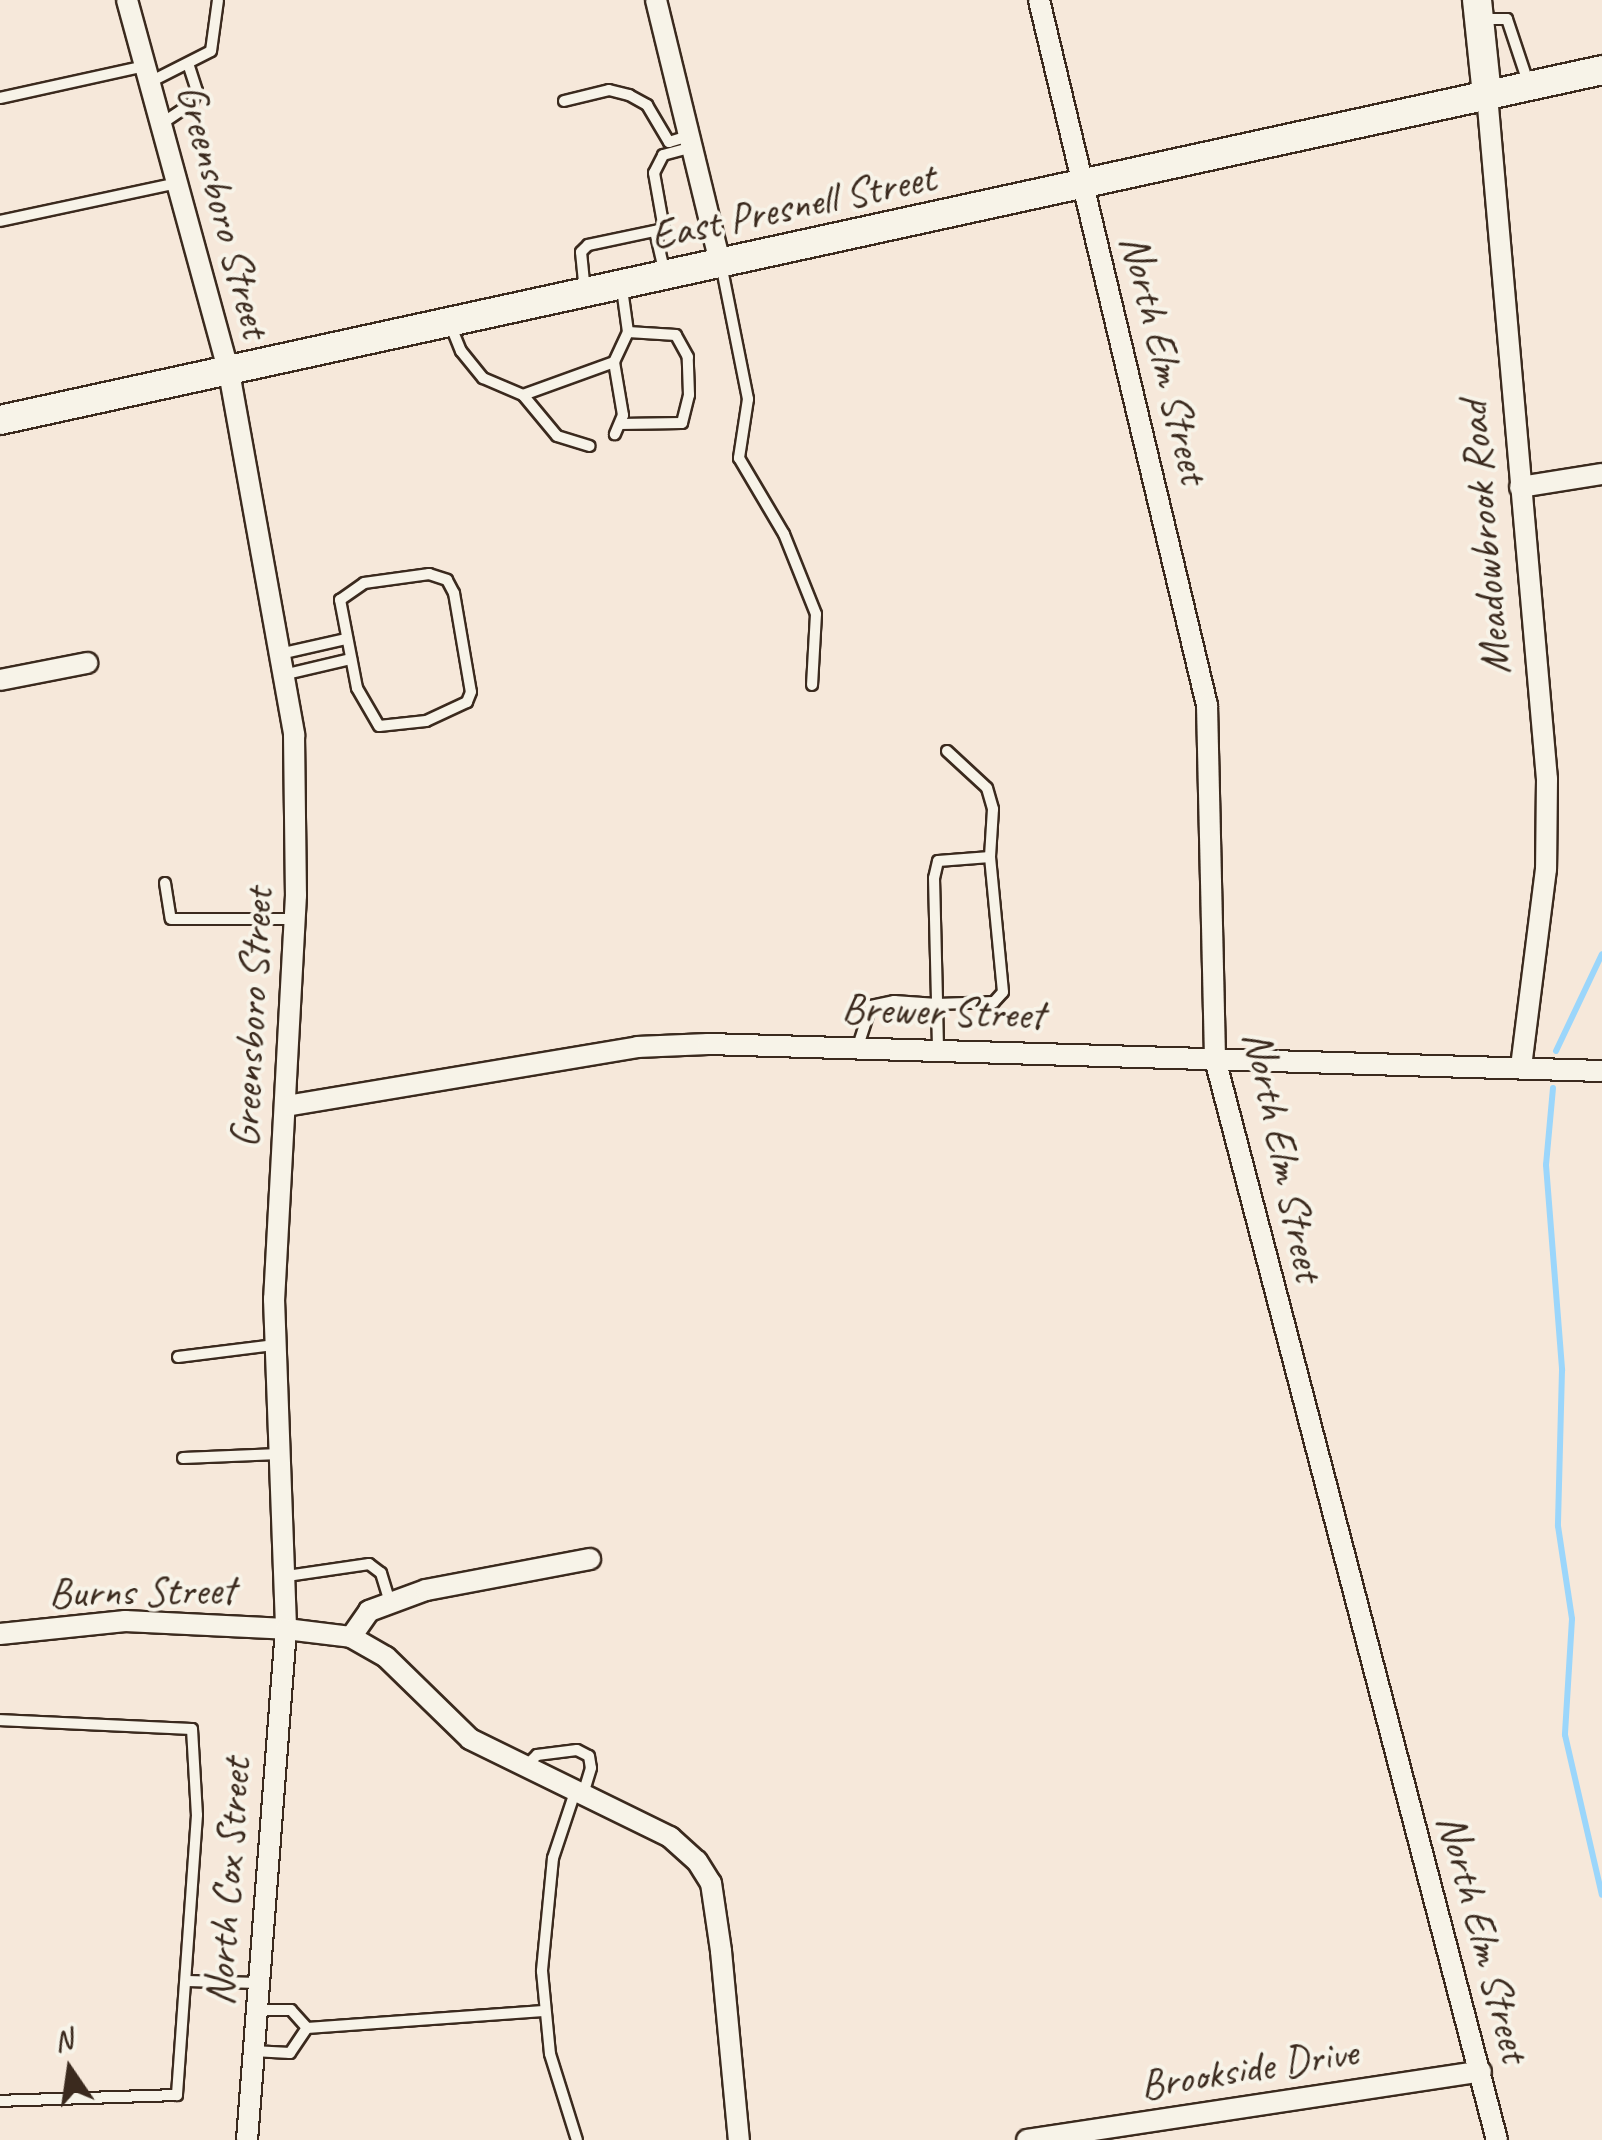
<!DOCTYPE html>
<style>
body{margin:0}
#map{position:relative;width:1602px;height:2140px;overflow:hidden;background:#f6e8da;font-family:Caveat,sans-serif}
div>[style]{position:absolute}
[style*='--x']{left:calc(var(--x)*1px);top:calc(var(--y)*1px);width:calc(var(--w)*1px);rotate:calc(var(--a)*1deg)}
.stream>*{height:6px;margin:-3px;padding:0 3px;transform-origin:3px;border-radius:3px;background:#9bd6fb}
.roads{filter:drop-shadow(2px 0 #3b2a1e) drop-shadow(-2px 0 #3b2a1e) drop-shadow(0 2px #3b2a1e) drop-shadow(0 -2px #3b2a1e)}
.lane>*{height:10px;margin:-5px;padding:0 5px;transform-origin:5px;border-radius:5px;background:#f7f3e8}
.street>*{height:20px;margin:-10px;padding:0 10px;transform-origin:10px;border-radius:10px;background:#f7f3e8}
.secondary>*{height:28px;margin:-14px;padding:0 14px;transform-origin:14px;border-radius:14px;background:#f7f3e8}
span{translate:-50% -50%;white-space:nowrap;text-align:center;line-height:1.15;-webkit-text-stroke:8px #f7f3e8;paint-order:stroke}
.street-label{font-size:42px;color:#3b2a1e}
.north{position:absolute;left:20px;top:2020px;width:100px;height:100px;-webkit-text-stroke:8px #f7f3e8;paint-order:stroke;rotate:347deg;font-size:28px;font-weight:700;line-height:40px;text-align:center;color:#3b2a1e}
.north::after{content:'';display:block;margin:auto;width:35px;height:45px;background:#3b2a1e;clip-path:polygon(50% 0,100% 100%,50% 72%,0 100%)}
</style>
<div id="map">
<div class="stream">
<div style="--x:1556;--y:1051;--w:107;--a:-64.6"></div>
<div style="--x:1553;--y:1088;--w:77;--a:95.2"></div>
<div style="--x:1546;--y:1165;--w:206;--a:85.5"></div>
<div style="--x:1562;--y:1370;--w:156;--a:91.5"></div>
<div style="--x:1558;--y:1526;--w:94;--a:81.4"></div>
<div style="--x:1572;--y:1619;--w:116;--a:93.5"></div>
<div style="--x:1565;--y:1735;--w:164;--a:77"></div>
</div>
<div class="roads">
<div class="lane">
<div style="--x:1480;--y:19;--w:27;--a:0"></div>
<div style="--x:1507;--y:19;--w:70;--a:71.6"></div>
<div style="--x:150;--y:82;--w:68;--a:-26.9"></div>
<div style="--x:211;--y:51;--w:51;--a:-82.2"></div>
<div style="--x:0;--y:98;--w:148;--a:-12.4"></div>
<div style="--x:564;--y:101;--w:46;--a:-13.7"></div>
<div style="--x:609;--y:90;--w:21;--a:14"></div>
<div style="--x:629;--y:95;--w:21;--a:29"></div>
<div style="--x:647;--y:105;--w:43;--a:59.3"></div>
<div style="--x:669;--y:142;--w:21;--a:-17"></div>
<div style="--x:161;--y:124;--w:37;--a:-34"></div>
<div style="--x:192;--y:103;--w:13;--a:-67"></div>
<div style="--x:197;--y:91;--w:29;--a:-108"></div>
<div style="--x:0;--y:221;--w:182;--a:-12.1"></div>
<div style="--x:655;--y:231;--w:44;--a:76.9"></div>
<div style="--x:721;--y:264;--w:138;--a:78.7"></div>
<div style="--x:748;--y:399;--w:60;--a:98.7"></div>
<div style="--x:739;--y:458;--w:88;--a:59.4"></div>
<div style="--x:784;--y:534;--w:86;--a:68.2"></div>
<div style="--x:816;--y:614;--w:71;--a:93.2"></div>
<div style="--x:585;--y:292;--w:40;--a:-95.7"></div>
<div style="--x:581;--y:252;--w:10;--a:-45"></div>
<div style="--x:588;--y:245;--w:78;--a:-11.9"></div>
<div style="--x:664;--y:229;--w:57;--a:-100.1"></div>
<div style="--x:654;--y:173;--w:20;--a:-63"></div>
<div style="--x:663;--y:155;--w:30;--a:-15"></div>
<div style="--x:450;--y:324;--w:29;--a:68"></div>
<div style="--x:461;--y:351;--w:35;--a:51"></div>
<div style="--x:483;--y:378;--w:43;--a:23"></div>
<div style="--x:523;--y:395;--w:97;--a:-19.9"></div>
<div style="--x:614;--y:362;--w:33;--a:-65"></div>
<div style="--x:628;--y:332;--w:43;--a:-97.9"></div>
<div style="--x:614;--y:362;--w:54;--a:80.4"></div>
<div style="--x:623;--y:415;--w:21;--a:113"></div>
<div style="--x:523;--y:395;--w:53;--a:50.3"></div>
<div style="--x:557;--y:436;--w:34;--a:17"></div>
<div style="--x:620;--y:424;--w:62;--a:-0.9"></div>
<div style="--x:682;--y:423;--w:29;--a:-76"></div>
<div style="--x:689;--y:395;--w:38;--a:-92"></div>
<div style="--x:688;--y:357;--w:25;--a:-119"></div>
<div style="--x:676;--y:335;--w:48;--a:-176.4"></div>
<div style="--x:429;--y:574;--w:19;--a:18"></div>
<div style="--x:447;--y:580;--w:15;--a:62"></div>
<div style="--x:454;--y:593;--w:100;--a:80.3"></div>
<div style="--x:471;--y:692;--w:11;--a:112"></div>
<div style="--x:467;--y:702;--w:45;--a:155.1"></div>
<div style="--x:426;--y:721;--w:47;--a:173.9"></div>
<div style="--x:379;--y:726;--w:44;--a:-120.1"></div>
<div style="--x:357;--y:688;--w:90;--a:-100.9"></div>
<div style="--x:340;--y:600;--w:29;--a:-35"></div>
<div style="--x:364;--y:583;--w:66;--a:-7.9"></div>
<div style="--x:284;--y:653;--w:64;--a:-12.7"></div>
<div style="--x:287;--y:674;--w:66;--a:-13.2"></div>
<div style="--x:947;--y:751;--w:54;--a:42.8"></div>
<div style="--x:987;--y:788;--w:22;--a:74"></div>
<div style="--x:993;--y:809;--w:48;--a:93.6"></div>
<div style="--x:165;--y:883;--w:36;--a:81"></div>
<div style="--x:171;--y:919;--w:124;--a:0"></div>
<div style="--x:858;--y:1046;--w:42;--a:-72"></div>
<div style="--x:871;--y:1006;--w:24;--a:-12"></div>
<div style="--x:894;--y:1001;--w:43;--a:4"></div>
<div style="--x:937;--y:1004;--w:57;--a:-2"></div>
<div style="--x:994;--y:1002;--w:13;--a:-48"></div>
<div style="--x:1003;--y:992;--w:136;--a:-95.5"></div>
<div style="--x:990;--y:857;--w:52;--a:175.6"></div>
<div style="--x:938;--y:861;--w:17;--a:103"></div>
<div style="--x:934;--y:878;--w:126;--a:88.6"></div>
<div style="--x:937;--y:1004;--w:45;--a:88.7"></div>
<div style="--x:178;--y:1357;--w:98;--a:-7.1"></div>
<div style="--x:183;--y:1458;--w:96;--a:-2.4"></div>
<div style="--x:287;--y:1576;--w:83;--a:-8.3"></div>
<div style="--x:369;--y:1564;--w:15;--a:37"></div>
<div style="--x:381;--y:1573;--w:31;--a:73"></div>
<div style="--x:0;--y:1720;--w:192;--a:2.7"></div>
<div style="--x:192;--y:1729;--w:86;--a:86.7"></div>
<div style="--x:197;--y:1815;--w:281;--a:94.1"></div>
<div style="--x:177;--y:2095;--w:177;--a:178.1"></div>
<div style="--x:525;--y:1767;--w:17;--a:-45"></div>
<div style="--x:537;--y:1755;--w:40;--a:-7.1"></div>
<div style="--x:577;--y:1750;--w:13;--a:27"></div>
<div style="--x:589;--y:1756;--w:12;--a:81"></div>
<div style="--x:591;--y:1768;--w:28;--a:107"></div>
<div style="--x:575;--y:1792;--w:70;--a:108.4"></div>
<div style="--x:553;--y:1858;--w:114;--a:95.6"></div>
<div style="--x:542;--y:1971;--w:83;--a:84.5"></div>
<div style="--x:550;--y:2054;--w:90;--a:72.6"></div>
<div style="--x:187;--y:1981;--w:71;--a:1.6"></div>
<div style="--x:256;--y:2010;--w:35;--a:0"></div>
<div style="--x:291;--y:2010;--w:24;--a:48"></div>
<div style="--x:307;--y:2028;--w:237;--a:-4.1"></div>
<div style="--x:253;--y:2051;--w:37;--a:3"></div>
<div style="--x:290;--y:2053;--w:30;--a:-56"></div>
</div>
<div class="street">
<div style="--x:127;--y:0;--w:386;--a:74.7"></div>
<div style="--x:229;--y:372;--w:369;--a:79.8"></div>
<div style="--x:294;--y:735;--w:160;--a:89.3"></div>
<div style="--x:296;--y:895;--w:405;--a:93.1"></div>
<div style="--x:274;--y:1299;--w:330;--a:87.9"></div>
<div style="--x:286;--y:1629;--w:65;--a:7"></div>
<div style="--x:351;--y:1637;--w:40;--a:29.7"></div>
<div style="--x:386;--y:1657;--w:117;--a:44.3"></div>
<div style="--x:470;--y:1739;--w:223;--a:26.1"></div>
<div style="--x:670;--y:1837;--w:36;--a:42"></div>
<div style="--x:697;--y:1861;--w:26;--a:58"></div>
<div style="--x:711;--y:1883;--w:69;--a:81.6"></div>
<div style="--x:721;--y:1951;--w:190;--a:84.6"></div>
<div style="--x:656;--y:0;--w:271;--a:76.3"></div>
<div style="--x:1039;--y:0;--w:725;--a:76.6"></div>
<div style="--x:1207;--y:705;--w:354;--a:88.7"></div>
<div style="--x:1215;--y:1059;--w:1117;--a:75.38"></div>
<div style="--x:1487;--y:95;--w:687;--a:84.99"></div>
<div style="--x:1547;--y:779;--w:90;--a:90.6"></div>
<div style="--x:1546;--y:869;--w:201;--a:97.2"></div>
<div style="--x:1520;--y:487;--w:83;--a:-9"></div>
<div style="--x:0;--y:680;--w:89;--a:-11.1"></div>
<div style="--x:286;--y:1106;--w:356;--a:-9.5"></div>
<div style="--x:637;--y:1047;--w:71;--a:-2.4"></div>
<div style="--x:708;--y:1044;--w:894;--a:1.73"></div>
<div style="--x:0;--y:1634;--w:126;--a:-5.9"></div>
<div style="--x:125;--y:1621;--w:161;--a:2.8"></div>
<div style="--x:286;--y:1629;--w:512;--a:94.36"></div>
<div style="--x:351;--y:1637;--w:32;--a:-55"></div>
<div style="--x:369;--y:1611;--w:61;--a:-20.2"></div>
<div style="--x:426;--y:1590;--w:167;--a:-10.7"></div>
<div style="--x:1027;--y:2140;--w:459;--a:-8.6"></div>
</div>
<div class="secondary">
<div style="--x:1477;--y:0;--w:96;--a:84"></div>
<div style="--x:0;--y:420;--w:1640;--a:-12.32"></div>
</div>
</div>
<div class="street-label">
<span style="left:793px;top:207px;rotate:-12deg">East Presnell Street</span>
<span style="left:223px;top:211px;rotate:75deg">Greensboro Street</span>
<span style="left:1164px;top:359px;rotate:76deg">North Elm Street</span>
<span style="left:1485px;top:538px;rotate:-95deg">Meadowbrook Road</span>
<span style="left:943px;top:1012px;rotate:2deg">Brewer Street</span>
<span style="left:252px;top:1018px;rotate:-87deg">Greensboro Street</span>
<span style="left:1283px;top:1156px;rotate:78deg">North Elm Street</span>
<span style="left:142px;top:1592px;rotate:-1deg">Burns Street</span>
<span style="left:228px;top:1882px;rotate:-86deg">North Cox Street</span>
<span style="left:1483px;top:1938px;rotate:75deg">North Elm Street</span>
<span style="left:1249px;top:2069px;rotate:-9deg">Brookside Drive</span>
</div>
<div class="north">N</div>
</div>
